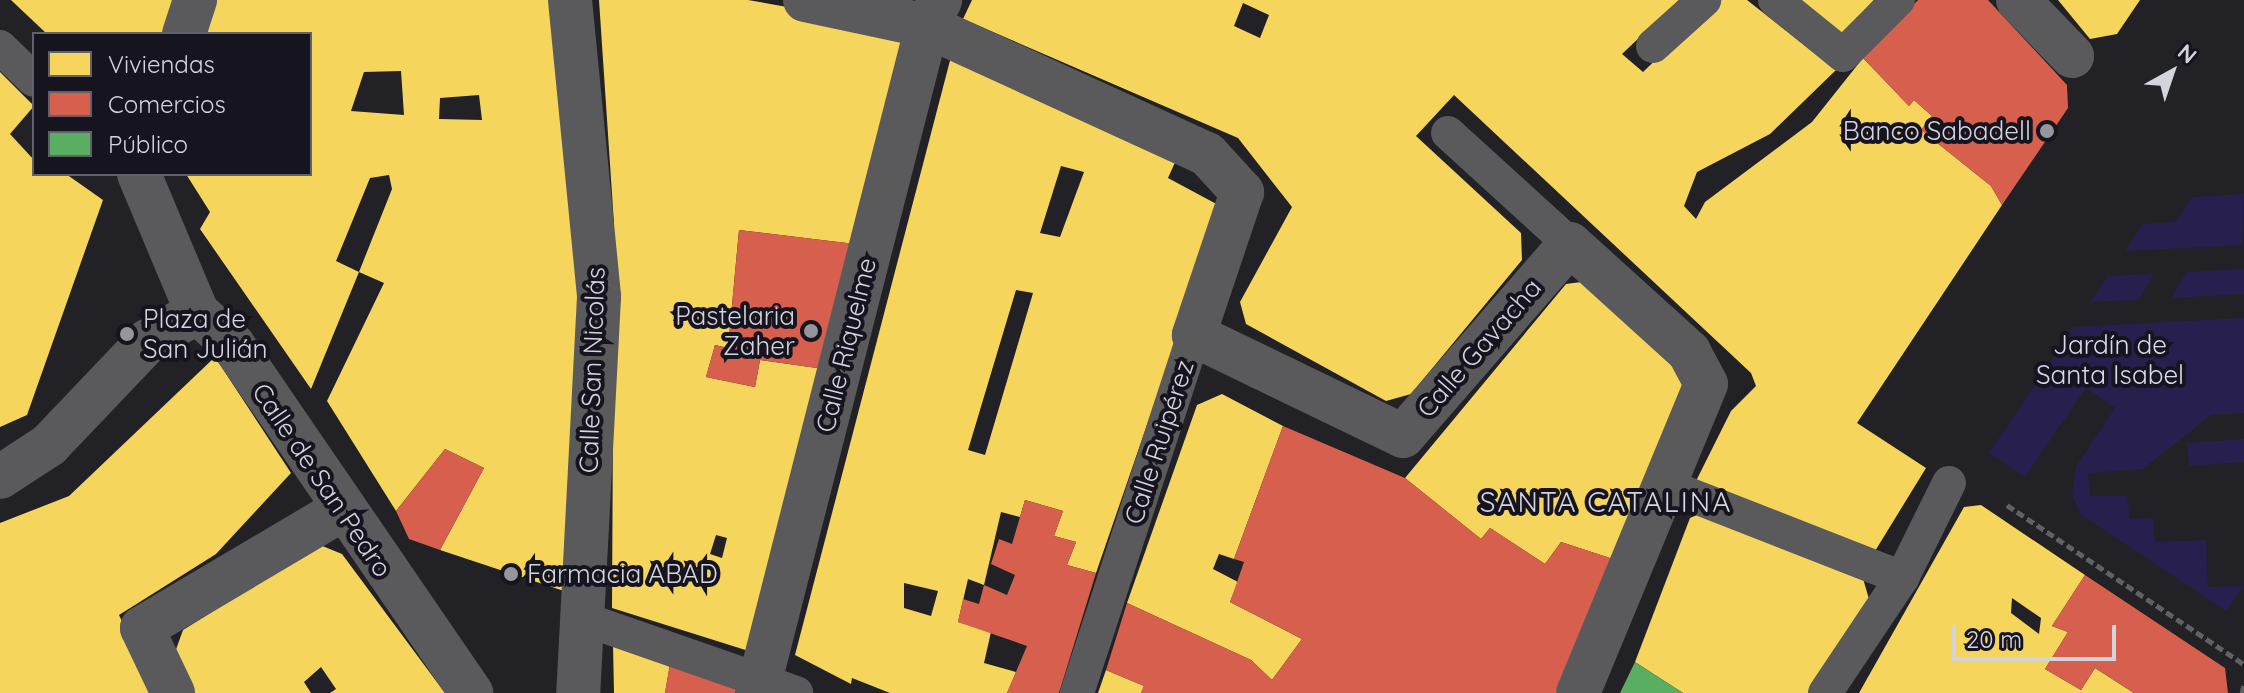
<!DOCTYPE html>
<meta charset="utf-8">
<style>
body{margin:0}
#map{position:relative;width:2244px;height:693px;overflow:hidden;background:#212126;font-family:Quicksand,sans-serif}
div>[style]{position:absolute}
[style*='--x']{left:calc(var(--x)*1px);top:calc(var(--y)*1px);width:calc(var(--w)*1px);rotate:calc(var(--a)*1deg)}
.green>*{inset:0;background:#27204e}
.homes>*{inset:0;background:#f6d55c}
.shops>*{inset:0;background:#d6604d}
.public>*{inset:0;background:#5aae61}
.path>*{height:5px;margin-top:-2.5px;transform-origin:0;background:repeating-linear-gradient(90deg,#616163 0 8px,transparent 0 12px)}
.pedestrian>*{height:34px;margin:-17px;padding:0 17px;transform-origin:17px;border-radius:17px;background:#5a5a5c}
.minor>*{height:44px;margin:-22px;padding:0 22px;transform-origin:22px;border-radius:22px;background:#5a5a5c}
.dots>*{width:22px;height:22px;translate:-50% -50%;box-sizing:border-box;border:4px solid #15141f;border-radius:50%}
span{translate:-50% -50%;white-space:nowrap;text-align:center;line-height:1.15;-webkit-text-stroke:8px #15141f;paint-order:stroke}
.poi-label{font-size:26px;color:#d3d4dc}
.right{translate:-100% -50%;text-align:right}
.left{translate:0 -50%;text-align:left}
.street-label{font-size:26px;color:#d3d4dc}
.park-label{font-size:26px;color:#dadaee}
.neighbourhood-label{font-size:28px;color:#d3d4dc;letter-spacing:2px}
.legend{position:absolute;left:32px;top:32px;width:280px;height:144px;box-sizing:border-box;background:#15141f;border:2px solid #61616b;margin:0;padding:10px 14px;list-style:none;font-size:24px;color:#d3d4dc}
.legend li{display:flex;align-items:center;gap:16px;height:40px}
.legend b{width:40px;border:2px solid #61616b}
.north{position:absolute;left:2132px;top:32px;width:80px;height:80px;-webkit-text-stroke:6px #15141f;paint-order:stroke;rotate:40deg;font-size:22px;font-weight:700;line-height:32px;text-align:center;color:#d3d4dc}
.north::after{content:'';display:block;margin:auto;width:28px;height:36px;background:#d3d4dc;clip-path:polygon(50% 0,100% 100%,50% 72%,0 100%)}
.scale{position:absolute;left:1952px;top:625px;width:164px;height:36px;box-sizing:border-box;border:4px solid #d3d4dc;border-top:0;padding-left:10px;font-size:24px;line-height:28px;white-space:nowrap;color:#d3d4dc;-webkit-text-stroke:6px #15141f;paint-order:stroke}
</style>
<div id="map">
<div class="green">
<div style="clip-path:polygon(2244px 194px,2242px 245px,2125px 251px,2143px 224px,2176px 222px,2192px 197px)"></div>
<div style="clip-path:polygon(2244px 269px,2244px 294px,2172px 298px,2186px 272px)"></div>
<div style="clip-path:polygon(2154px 274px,2139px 300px,2090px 302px,2108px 276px)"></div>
<div style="clip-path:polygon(2244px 318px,2244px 413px,2211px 415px,2143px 469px,2088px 473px,2090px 496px,2127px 496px,2130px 519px,2153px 518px,2155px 542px,2206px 540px,2208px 587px,2243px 586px,2226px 611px,2080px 514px,2072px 494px,2076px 466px,2115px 408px,2086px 388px,2025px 477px,1989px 453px,2074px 327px)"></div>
<div style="clip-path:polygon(2244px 439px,2244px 462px,2189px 466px,2187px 443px)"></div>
</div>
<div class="homes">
<div style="clip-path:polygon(11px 0,180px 0,170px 34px,47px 34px)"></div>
<div style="clip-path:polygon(evenodd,211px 0,553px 0,581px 326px,567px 592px,440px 550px,484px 468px,445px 449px,396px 511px,327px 401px,384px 283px,359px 272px,311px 389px,200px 229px,210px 212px,186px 174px,310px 174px,310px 34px,202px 34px,211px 0,401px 71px,404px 115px,351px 111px,364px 72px,401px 71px,211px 0,479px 95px,482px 120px,439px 119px,440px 98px,479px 95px,211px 0,389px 175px,392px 189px,359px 272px,336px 261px,370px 178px,389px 175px)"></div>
<div style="clip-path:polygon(evenodd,599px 0,748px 0,916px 30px,863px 245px,739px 230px,728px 348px,715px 345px,706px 377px,755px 387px,760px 360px,831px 370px,755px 653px,612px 608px,614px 224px,599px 0,716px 535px,727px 538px,722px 558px,710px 554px,716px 535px)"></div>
<div style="clip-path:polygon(evenodd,972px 0,1679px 0,1622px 54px,1643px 72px,1718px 0,1747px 0,1836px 70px,1770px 134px,1697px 172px,1684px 206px,1696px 219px,1705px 202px,1812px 122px,1863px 58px,1909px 106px,1914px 100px,1932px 116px,1921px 130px,1991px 186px,2002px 205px,1857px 423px,1926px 468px,1872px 556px,1695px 483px,1731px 411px,1756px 386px,1751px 373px,1454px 95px,1416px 136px,1521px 233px,1522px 260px,1411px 394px,1386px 401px,1246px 324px,1240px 302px,1292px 207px,1238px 138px,963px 19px,972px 0,1243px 3px,1269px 15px,1260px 38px,1234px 26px,1243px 3px)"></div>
<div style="clip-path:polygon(1797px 0,1874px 0,1838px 38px)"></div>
<div style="clip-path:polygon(2058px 0,2140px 0,2117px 34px,2090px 39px)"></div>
<div style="clip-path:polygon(evenodd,953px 49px,1181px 149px,1168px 178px,1222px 207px,1096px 573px,1067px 565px,1076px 542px,1054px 536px,1063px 511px,1025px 500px,1020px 517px,1001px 512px,984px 585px,968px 579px,958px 622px,991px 632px,984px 663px,1016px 672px,1007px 693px,890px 693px,852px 678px,851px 684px,795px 655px,953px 49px,1061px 166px,1084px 172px,1060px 237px,1040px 233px,1061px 166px,953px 49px,1016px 290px,1033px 293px,985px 455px,968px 450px,1016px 290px,953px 49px,904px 583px,938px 591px,931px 616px,904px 608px,904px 583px)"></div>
<div style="clip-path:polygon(0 72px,34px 106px,10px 134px,34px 160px,34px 174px,66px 174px,103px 200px,27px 415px,0 427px)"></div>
<div style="clip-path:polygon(1589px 281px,1686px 369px,1689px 393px,1616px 560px,1561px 542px,1545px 564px,1490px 528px,1481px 539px,1405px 478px,1566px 284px)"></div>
<div style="clip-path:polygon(215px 357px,291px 473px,216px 554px,119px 615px,156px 693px,0 693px,0 523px,69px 496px)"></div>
<div style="clip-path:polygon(1222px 394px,1283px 426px,1234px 559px,1219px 554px,1213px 569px,1238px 582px,1230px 602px,1302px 639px,1272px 680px,1251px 660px,1127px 603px,1197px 405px)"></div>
<div style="clip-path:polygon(evenodd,1981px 505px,2085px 575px,2052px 626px,2068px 632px,2045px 669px,2081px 690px,2095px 668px,2134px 693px,1859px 693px,1964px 507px,1981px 505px,2012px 598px,2041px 618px,2039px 634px,2011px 613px,2012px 598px)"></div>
<div style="clip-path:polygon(1706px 511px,1862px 575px,1871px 606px,1811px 693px,1683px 693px,1635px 662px,1690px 518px)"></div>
<div style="clip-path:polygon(320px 545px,342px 554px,445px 693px,330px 693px,336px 689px,321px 667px,304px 682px,311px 693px,193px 693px,174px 655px,183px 630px)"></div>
<div style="clip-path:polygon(613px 644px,670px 664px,665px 693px,614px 693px)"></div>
<div style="clip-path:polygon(1106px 670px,1144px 686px,1141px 693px,1098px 693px)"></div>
</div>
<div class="shops">
<div style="clip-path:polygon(1918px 0,1988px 0,2067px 85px,2068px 108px,2002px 205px,1991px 186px,1921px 130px,1932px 116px,1914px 100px,1909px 106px,1863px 58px)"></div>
<div style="clip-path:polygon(739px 230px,863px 245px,831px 370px,760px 360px,755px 387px,706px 377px,715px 345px,728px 348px)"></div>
<div style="clip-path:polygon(1283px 426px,1405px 478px,1481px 539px,1490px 528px,1545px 564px,1561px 542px,1616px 560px,1558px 693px,1141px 693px,1144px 686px,1106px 670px,1127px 603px,1251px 660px,1272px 680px,1302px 639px,1230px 602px,1244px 562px,1234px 559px)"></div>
<div style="clip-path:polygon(445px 449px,484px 468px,440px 550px,409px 539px,396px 511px)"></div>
<div style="clip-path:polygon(1025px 500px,1063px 511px,1054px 536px,1076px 542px,1067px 565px,1096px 573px,1059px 693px,1007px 693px,1027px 646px,958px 622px,963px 599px,979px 604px,984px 585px,1007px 595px,1015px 575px,991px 564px,999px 539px,1012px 544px)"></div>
<div style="clip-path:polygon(2085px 575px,2225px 668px,2228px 693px,2134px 693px,2095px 668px,2081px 690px,2045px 669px,2068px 632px,2052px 626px)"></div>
<div style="clip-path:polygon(670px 664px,751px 693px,665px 693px)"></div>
</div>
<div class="public">
<div style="clip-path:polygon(1635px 662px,1683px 693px,1620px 693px)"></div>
</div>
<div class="path">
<div style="--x:2007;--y:505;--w:285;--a:33.9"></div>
<div style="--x:2242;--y:693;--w:8;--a:-76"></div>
</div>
<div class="pedestrian">
<div style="--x:1775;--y:0;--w:87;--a:39"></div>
<div style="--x:1843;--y:55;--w:78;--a:-45"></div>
<div style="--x:1653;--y:46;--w:69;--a:-42"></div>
<div style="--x:0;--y:47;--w:47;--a:44.1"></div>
<div style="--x:1448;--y:133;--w:165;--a:42.3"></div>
<div style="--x:1665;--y:485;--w:255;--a:21.4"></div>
<div style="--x:581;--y:618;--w:228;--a:19.2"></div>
<div style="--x:1077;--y:693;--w:377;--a:-71.9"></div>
<div style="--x:1825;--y:693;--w:138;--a:-56.2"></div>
<div style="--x:1902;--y:578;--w:106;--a:-63.7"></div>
</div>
<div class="minor">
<div style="--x:570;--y:0;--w:298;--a:84.4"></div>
<div style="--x:599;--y:297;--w:397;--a:93"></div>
<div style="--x:805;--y:0;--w:125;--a:12"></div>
<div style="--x:927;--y:26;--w:308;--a:24.6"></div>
<div style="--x:1207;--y:154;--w:52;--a:47.4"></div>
<div style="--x:1242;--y:192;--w:151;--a:108.6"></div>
<div style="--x:1194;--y:335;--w:232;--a:25.8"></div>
<div style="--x:1403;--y:436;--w:254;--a:-49"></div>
<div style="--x:1570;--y:244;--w:161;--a:42.2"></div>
<div style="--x:1689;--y:352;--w:36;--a:62"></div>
<div style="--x:1706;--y:384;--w:334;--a:112.5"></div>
<div style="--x:2018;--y:0;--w:78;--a:46"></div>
<div style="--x:184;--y:34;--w:36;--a:-72"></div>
<div style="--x:139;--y:174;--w:150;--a:67.2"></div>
<div style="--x:197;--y:312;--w:49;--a:42.5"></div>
<div style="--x:233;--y:345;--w:422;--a:55.6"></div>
<div style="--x:0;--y:477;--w:59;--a:-33.1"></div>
<div style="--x:49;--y:445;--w:144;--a:-46.4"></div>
<div style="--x:148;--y:341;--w:57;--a:-30.6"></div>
<div style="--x:173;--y:693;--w:72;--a:-115.5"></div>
<div style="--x:142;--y:628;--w:230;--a:-30.6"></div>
<div style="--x:757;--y:693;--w:688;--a:-75.7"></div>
<div style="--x:927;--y:26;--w:29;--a:-63"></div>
</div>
<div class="dots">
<div style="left:2047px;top:131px;background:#95959c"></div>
<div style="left:811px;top:331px;background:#95959c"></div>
<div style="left:127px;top:334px;background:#95959c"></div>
<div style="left:511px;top:574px;background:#95959c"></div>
</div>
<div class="poi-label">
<span class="right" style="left:2031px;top:131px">Banco Sabadell</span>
<span class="right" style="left:795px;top:331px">Pastelaria<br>Zaher</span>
<span class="left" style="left:143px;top:334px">Plaza de<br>San Julián</span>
<span class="left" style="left:527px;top:574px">Farmacia ABAD</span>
</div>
<div class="street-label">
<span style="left:846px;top:345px;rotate:-76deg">Calle Riquelme</span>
<span style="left:1479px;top:348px;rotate:-49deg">Calle Gavacha</span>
<span style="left:592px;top:370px;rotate:-88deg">Calle San Nicolás</span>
<span style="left:1159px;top:442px;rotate:-72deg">Calle Ruipérez</span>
<span style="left:322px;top:480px;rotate:56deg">Calle de San Pedro</span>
</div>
<div class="park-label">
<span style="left:2110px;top:360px">Jardín de<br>Santa Isabel</span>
</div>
<div class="neighbourhood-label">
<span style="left:1606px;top:502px">SANTA CATALINA</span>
</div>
<ul class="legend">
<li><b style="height:22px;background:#f6d55c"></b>Viviendas</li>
<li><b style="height:22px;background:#d6604d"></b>Comercios</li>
<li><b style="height:22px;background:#5aae61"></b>Público</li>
</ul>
<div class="north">N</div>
<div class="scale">20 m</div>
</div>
